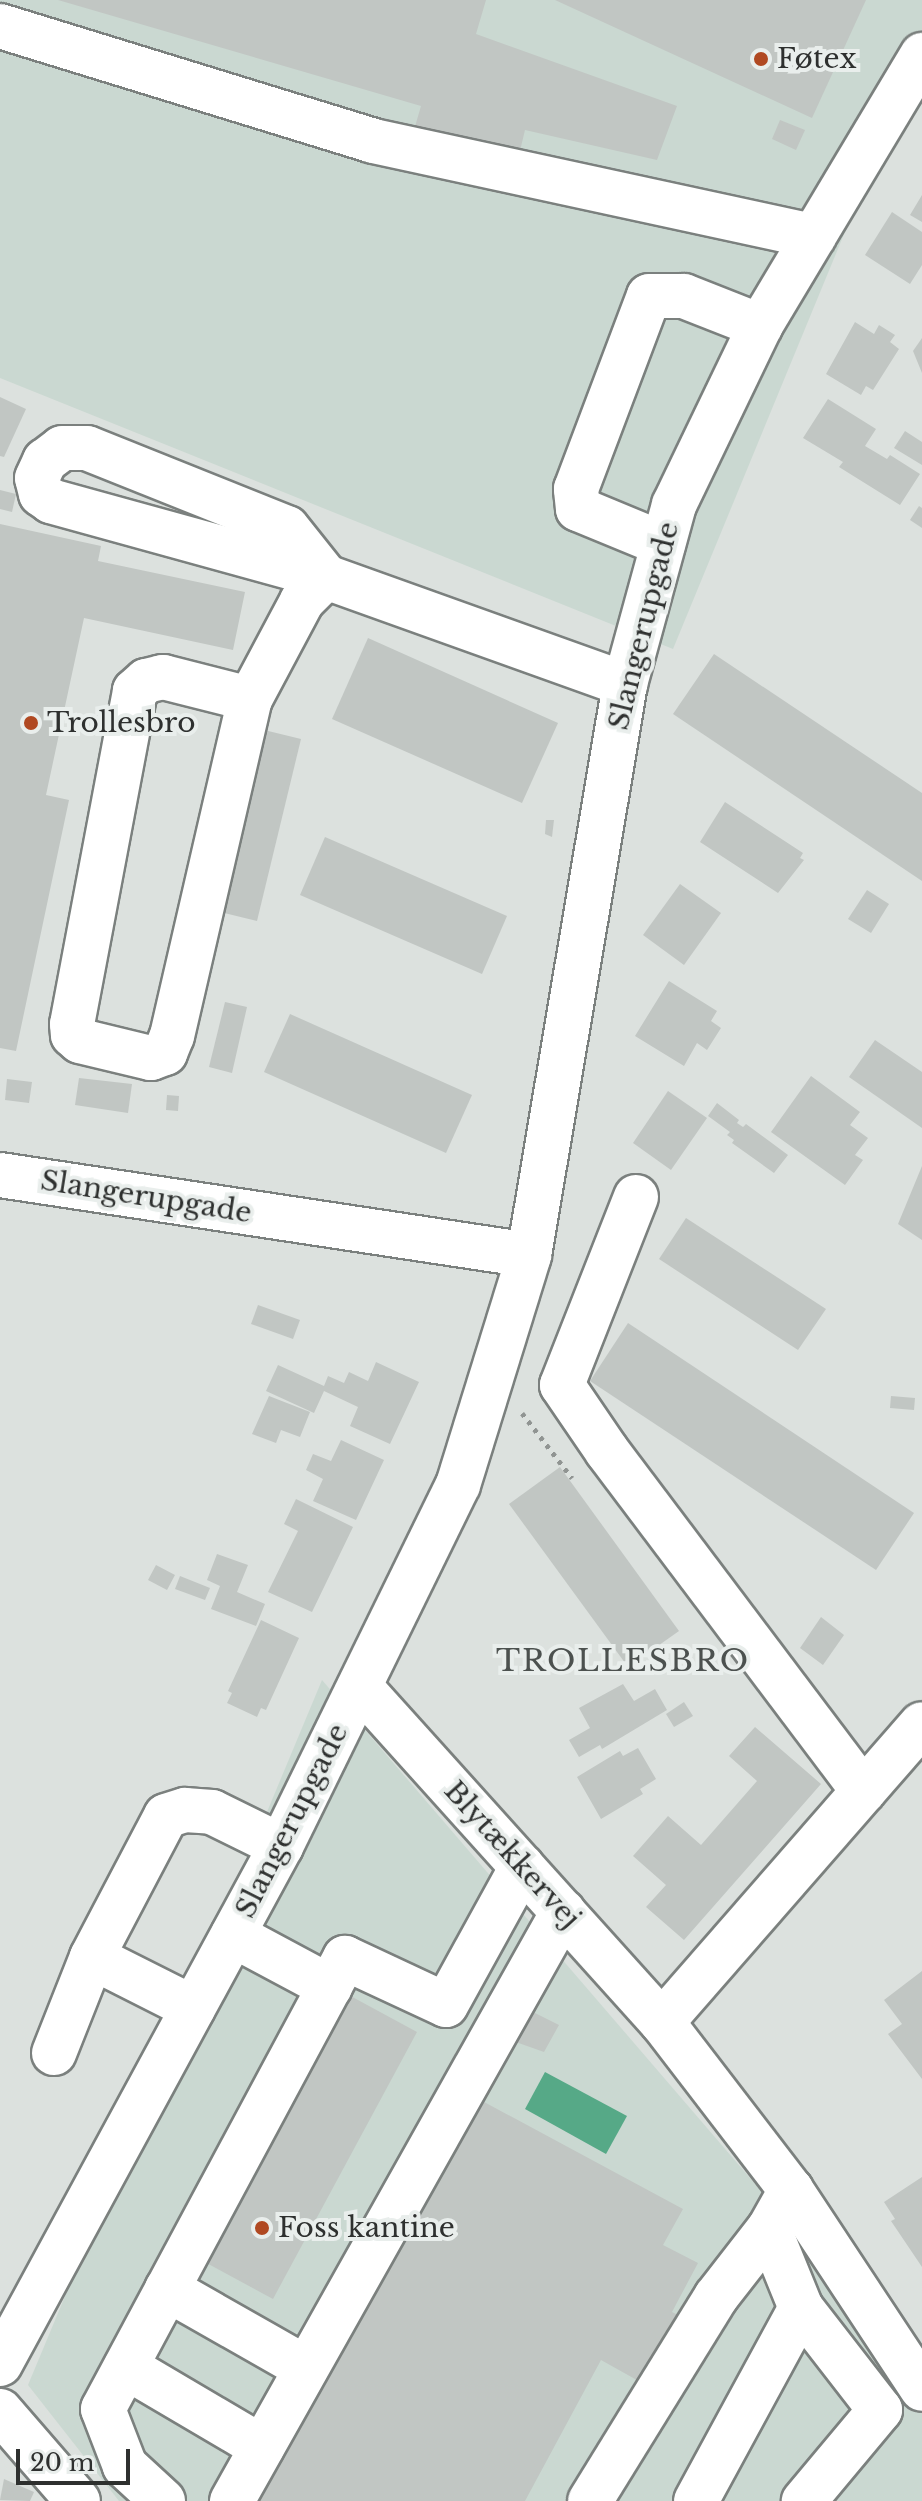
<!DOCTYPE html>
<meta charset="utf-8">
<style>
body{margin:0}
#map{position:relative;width:922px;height:2501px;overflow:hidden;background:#dce1de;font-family:"Libre Baskerville",serif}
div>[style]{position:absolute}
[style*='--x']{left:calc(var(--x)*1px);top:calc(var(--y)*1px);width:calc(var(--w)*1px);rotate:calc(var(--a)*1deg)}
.built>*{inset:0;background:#cad8d1}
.water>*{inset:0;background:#56a987}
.building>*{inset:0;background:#c1c6c3}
.path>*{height:5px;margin-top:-2.5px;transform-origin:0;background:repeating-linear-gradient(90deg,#909492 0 4px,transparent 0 10px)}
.roads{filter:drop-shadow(2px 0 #7b807e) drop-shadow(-2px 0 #7b807e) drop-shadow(0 2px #7b807e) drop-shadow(0 -2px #7b807e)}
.minor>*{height:44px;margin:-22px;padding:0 22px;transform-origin:22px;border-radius:22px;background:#fff}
.dots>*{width:22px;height:22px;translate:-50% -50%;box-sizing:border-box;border:4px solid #e9eeec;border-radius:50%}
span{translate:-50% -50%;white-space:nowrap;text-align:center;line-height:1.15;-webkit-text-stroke:8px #e9eeec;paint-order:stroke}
.poi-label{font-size:28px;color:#2e302f}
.left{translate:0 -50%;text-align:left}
.street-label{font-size:28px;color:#2e302f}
.neighbourhood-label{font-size:30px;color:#4c514f;letter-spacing:2px}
.scale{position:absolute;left:16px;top:2449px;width:114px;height:36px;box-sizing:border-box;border:4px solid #2e302f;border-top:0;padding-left:10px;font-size:24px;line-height:28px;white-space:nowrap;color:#2e302f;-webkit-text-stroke:6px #e9eeec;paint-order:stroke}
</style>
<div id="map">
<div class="built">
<div style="clip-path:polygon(0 0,922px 0,922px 45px,673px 649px,0 378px)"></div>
<div style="clip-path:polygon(322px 1680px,922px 2378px,922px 2501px,119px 2501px,28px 2385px)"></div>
</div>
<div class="water">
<div style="clip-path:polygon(545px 2072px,627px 2116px,606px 2154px,525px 2109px)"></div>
</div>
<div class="building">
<div style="clip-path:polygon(58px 0,486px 0,476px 34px,677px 106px,657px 160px,525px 130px,519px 155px,414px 130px,421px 106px)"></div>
<div style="clip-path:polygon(555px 0,866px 0,812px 118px)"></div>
<div style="clip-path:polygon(780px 120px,805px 130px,796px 150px,772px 139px)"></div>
<div style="clip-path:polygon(922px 195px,922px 222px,910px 215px)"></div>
<div style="clip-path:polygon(892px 212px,922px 232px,922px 265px,910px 284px,865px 255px)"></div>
<div style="clip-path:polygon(855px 322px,874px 334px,879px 325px,895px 335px,890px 342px,899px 349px,873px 390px,866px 386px,861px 395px,826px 374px)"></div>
<div style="clip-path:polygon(922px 338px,922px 373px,913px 351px)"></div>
<div style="clip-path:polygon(0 397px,26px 409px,4px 457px,0 456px)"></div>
<div style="clip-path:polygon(828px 399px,876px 429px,865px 446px,887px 459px,890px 455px,920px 474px,900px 505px,839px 467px,843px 462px,803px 438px)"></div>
<div style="clip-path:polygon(905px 431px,922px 442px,922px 465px,894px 448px)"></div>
<div style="clip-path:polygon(0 490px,16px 494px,12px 512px,0 509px)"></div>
<div style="clip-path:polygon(919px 506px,922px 508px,922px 528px,910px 520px)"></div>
<div style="clip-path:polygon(0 524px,101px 546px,98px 561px,245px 592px,233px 650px,84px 618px,46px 795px,69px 800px,16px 1051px,0 1048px)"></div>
<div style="clip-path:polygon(368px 638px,558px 723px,522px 803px,332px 719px)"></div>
<div style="clip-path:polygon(714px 654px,922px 793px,922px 881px,673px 714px)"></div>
<div style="clip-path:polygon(260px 729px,301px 739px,257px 921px,216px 911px)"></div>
<div style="clip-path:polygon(725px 802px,803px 853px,800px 858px,804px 860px,778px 893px,700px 842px)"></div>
<div style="clip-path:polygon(546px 820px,554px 820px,552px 837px,545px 834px)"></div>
<div style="clip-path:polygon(325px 837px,507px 916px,482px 974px,300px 895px)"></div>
<div style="clip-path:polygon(680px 884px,721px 913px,684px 965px,643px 935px)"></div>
<div style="clip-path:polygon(867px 890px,889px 904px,871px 933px,848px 919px)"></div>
<div style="clip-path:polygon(669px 981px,717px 1011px,711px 1021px,721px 1028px,707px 1050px,697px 1043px,684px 1066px,635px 1036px)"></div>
<div style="clip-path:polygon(225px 1002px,247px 1007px,232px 1073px,209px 1067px)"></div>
<div style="clip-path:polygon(290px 1014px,472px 1095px,446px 1153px,264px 1072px)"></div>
<div style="clip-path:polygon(875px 1040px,922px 1072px,922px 1128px,849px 1077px)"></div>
<div style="clip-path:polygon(811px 1076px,860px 1112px,850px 1125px,868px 1138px,855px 1155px,863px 1160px,845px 1185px,771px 1132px)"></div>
<div style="clip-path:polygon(79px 1078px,132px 1084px,128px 1113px,75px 1105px)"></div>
<div style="clip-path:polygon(7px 1079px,32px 1082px,29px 1103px,5px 1100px)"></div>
<div style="clip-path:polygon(668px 1091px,707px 1118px,671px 1170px,633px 1143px)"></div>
<div style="clip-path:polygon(167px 1095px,179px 1096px,178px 1111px,166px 1110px)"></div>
<div style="clip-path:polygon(717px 1103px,739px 1120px,737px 1123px,743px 1127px,746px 1124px,788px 1155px,774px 1173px,732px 1143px,734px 1140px,727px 1135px,730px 1132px,708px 1116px)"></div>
<div style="clip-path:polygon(922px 1166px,922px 1240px,898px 1224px)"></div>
<div style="clip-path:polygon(686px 1218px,826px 1309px,798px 1350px,659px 1259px)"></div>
<div style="clip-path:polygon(258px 1305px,300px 1320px,293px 1339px,251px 1324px)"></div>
<div style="clip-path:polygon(628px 1323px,914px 1513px,876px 1570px,590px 1381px)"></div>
<div style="clip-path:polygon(376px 1362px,419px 1382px,390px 1444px,350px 1426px,358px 1407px,324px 1391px,314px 1413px,266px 1391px,278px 1365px,324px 1386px,328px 1376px,344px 1383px,349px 1372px,368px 1381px)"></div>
<div style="clip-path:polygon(269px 1396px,310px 1412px,300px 1437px,281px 1430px,276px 1443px,252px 1434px)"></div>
<div style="clip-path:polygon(891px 1396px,915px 1398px,914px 1410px,890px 1408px)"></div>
<div style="clip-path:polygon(341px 1440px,384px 1460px,356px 1520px,313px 1501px,323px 1479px,306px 1470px,313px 1454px,331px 1461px)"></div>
<div style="clip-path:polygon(560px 1467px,679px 1631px,628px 1667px,509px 1504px)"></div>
<div style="clip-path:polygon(296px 1499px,353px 1527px,312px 1612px,268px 1592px,298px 1531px,284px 1524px)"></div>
<div style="clip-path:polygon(217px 1554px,248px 1565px,237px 1592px,265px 1604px,256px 1626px,211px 1609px,220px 1586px,207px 1580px)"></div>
<div style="clip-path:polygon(156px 1565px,175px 1575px,167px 1590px,148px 1580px)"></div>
<div style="clip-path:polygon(180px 1576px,210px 1588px,205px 1600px,175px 1589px)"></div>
<div style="clip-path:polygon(821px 1617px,844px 1635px,823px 1665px,800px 1648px)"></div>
<div style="clip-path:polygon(261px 1620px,299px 1638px,266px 1710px,261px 1708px,257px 1717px,227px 1703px,232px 1693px,228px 1691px)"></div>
<div style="clip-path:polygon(623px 1684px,634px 1701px,655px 1689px,667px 1710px,602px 1749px,600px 1745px,579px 1757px,569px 1740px,590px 1728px,579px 1708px)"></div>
<div style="clip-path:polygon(684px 1702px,693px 1716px,674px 1727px,666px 1714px)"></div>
<div style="clip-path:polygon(755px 1727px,821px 1784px,684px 1940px,646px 1907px,666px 1885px,633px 1856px,668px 1816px,701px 1845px,757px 1781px,729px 1756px)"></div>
<div style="clip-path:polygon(638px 1748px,656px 1779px,640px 1789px,643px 1794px,601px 1819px,577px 1777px,620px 1751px,623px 1756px)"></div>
<div style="clip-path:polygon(922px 1971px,922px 2079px,888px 2034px,902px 2024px,884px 2000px)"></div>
<div style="clip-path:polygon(345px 1993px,417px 2032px,273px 2299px,201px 2260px)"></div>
<div style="clip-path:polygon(523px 2007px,559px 2025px,544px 2052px,513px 2041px)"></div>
<div style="clip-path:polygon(473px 2096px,683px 2209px,663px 2245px,698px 2263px,672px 2312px,680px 2316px,644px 2384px,601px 2360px,525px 2501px,254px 2501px)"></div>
<div style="clip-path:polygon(922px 2177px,922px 2267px,891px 2221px,895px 2219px,884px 2202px)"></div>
<div style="clip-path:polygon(4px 2479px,34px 2492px,30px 2501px,0 2500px)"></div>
</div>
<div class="path">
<div style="--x:522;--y:1413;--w:82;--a:52.4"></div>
</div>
<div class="roads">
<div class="minor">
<div style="--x:0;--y:26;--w:390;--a:17.1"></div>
<div style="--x:373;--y:141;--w:451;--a:12.2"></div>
<div style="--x:62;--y:448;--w:25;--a:0"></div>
<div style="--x:87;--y:448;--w:215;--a:21.8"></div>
<div style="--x:287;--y:528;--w:63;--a:51.5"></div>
<div style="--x:326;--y:577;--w:285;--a:-164.6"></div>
<div style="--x:51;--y:501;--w:12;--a:-145"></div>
<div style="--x:41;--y:494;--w:16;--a:-104"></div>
<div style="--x:37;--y:478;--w:19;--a:-65"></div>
<div style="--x:45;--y:461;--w:21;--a:-37"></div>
<div style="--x:663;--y:544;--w:92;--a:-157.6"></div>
<div style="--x:578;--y:509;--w:20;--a:-96"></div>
<div style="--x:576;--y:489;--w:206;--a:-69.3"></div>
<div style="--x:649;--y:296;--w:35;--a:0"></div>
<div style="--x:684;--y:296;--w:82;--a:21.5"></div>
<div style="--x:250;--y:699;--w:90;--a:-165.8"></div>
<div style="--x:163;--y:677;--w:17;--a:167"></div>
<div style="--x:146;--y:681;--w:15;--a:138"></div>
<div style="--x:135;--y:691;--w:339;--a:100.7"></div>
<div style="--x:72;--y:1024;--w:11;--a:85"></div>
<div style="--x:73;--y:1035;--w:9;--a:41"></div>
<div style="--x:80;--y:1041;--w:73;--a:13.5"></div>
<div style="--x:151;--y:1058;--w:15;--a:-20"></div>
<div style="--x:165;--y:1053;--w:18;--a:-68"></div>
<div style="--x:172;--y:1036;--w:346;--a:-77"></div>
<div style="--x:250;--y:699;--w:111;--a:-62"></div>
<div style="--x:302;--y:601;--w:34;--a:-45"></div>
<div style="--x:326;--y:577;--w:318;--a:19.7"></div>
<div style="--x:0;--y:1175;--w:535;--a:8.6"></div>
<div style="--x:636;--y:1197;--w:202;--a:111.5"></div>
<div style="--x:562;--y:1385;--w:80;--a:55.7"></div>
<div style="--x:607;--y:1451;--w:426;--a:53"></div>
<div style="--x:361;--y:1688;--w:450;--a:48"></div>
<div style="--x:662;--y:2022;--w:212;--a:52.5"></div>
<div style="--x:791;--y:2190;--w:238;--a:56.6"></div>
<div style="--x:233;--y:1935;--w:110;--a:28.2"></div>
<div style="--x:193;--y:2008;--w:113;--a:-153.2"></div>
<div style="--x:92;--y:1957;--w:159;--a:-62.3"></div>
<div style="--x:166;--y:1816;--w:20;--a:-18"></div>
<div style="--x:185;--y:1810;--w:27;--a:4"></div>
<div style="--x:212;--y:1812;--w:77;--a:26.2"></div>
<div style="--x:662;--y:2022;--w:395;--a:-48.9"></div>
<div style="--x:54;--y:2053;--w:103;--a:-68.4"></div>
<div style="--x:167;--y:2289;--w:160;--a:29.6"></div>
<div style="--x:801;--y:2308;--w:129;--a:52.2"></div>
<div style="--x:880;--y:2410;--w:119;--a:129.9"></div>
<div style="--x:0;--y:2364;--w:589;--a:-61.52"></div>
<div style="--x:281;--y:1846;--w:402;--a:-63.9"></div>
<div style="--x:458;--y:1485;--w:241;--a:-72.8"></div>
<div style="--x:529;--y:1255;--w:579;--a:-80.46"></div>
<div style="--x:625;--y:684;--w:186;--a:-74.7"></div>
<div style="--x:674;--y:505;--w:199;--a:-64.3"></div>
<div style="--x:760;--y:326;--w:316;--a:-59.1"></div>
<div style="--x:126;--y:2367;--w:158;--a:30.5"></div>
<div style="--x:0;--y:2411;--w:119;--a:49.1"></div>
<div style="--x:163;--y:2501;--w:52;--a:-137.4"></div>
<div style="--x:125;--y:2466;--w:61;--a:-111.1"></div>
<div style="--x:103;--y:2409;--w:512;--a:-61.78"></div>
<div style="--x:345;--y:1958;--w:111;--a:25"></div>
<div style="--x:446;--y:2005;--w:158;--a:-61.2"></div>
<div style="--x:232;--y:2501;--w:676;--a:-60.67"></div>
<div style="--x:590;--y:2501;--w:240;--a:-58.3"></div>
<div style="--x:716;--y:2297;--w:86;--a:-52.1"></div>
<div style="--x:696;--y:2501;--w:220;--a:-61.5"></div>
<div style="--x:801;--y:2308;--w:85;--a:-112.1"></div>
<div style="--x:769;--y:2229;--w:45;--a:-60.6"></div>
</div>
</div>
<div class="dots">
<div style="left:761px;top:59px;background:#b04922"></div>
<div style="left:31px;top:723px;background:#b04922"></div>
<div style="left:262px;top:2228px;background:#b04922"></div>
</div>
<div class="poi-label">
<span class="left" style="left:777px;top:59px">Føtex</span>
<span class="left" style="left:47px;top:723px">Trollesbro</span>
<span class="left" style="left:278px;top:2228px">Foss kantine</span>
</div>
<div class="street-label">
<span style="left:644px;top:626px;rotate:-76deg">Slangerupgade</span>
<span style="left:146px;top:1197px;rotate:9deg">Slangerupgade</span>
<span style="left:292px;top:1821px;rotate:-63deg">Slangerupgade</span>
<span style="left:512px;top:1855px;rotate:48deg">Blytækkervej</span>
</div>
<div class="neighbourhood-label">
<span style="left:623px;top:1661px">TROLLESBRO</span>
</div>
<div class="scale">20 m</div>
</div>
